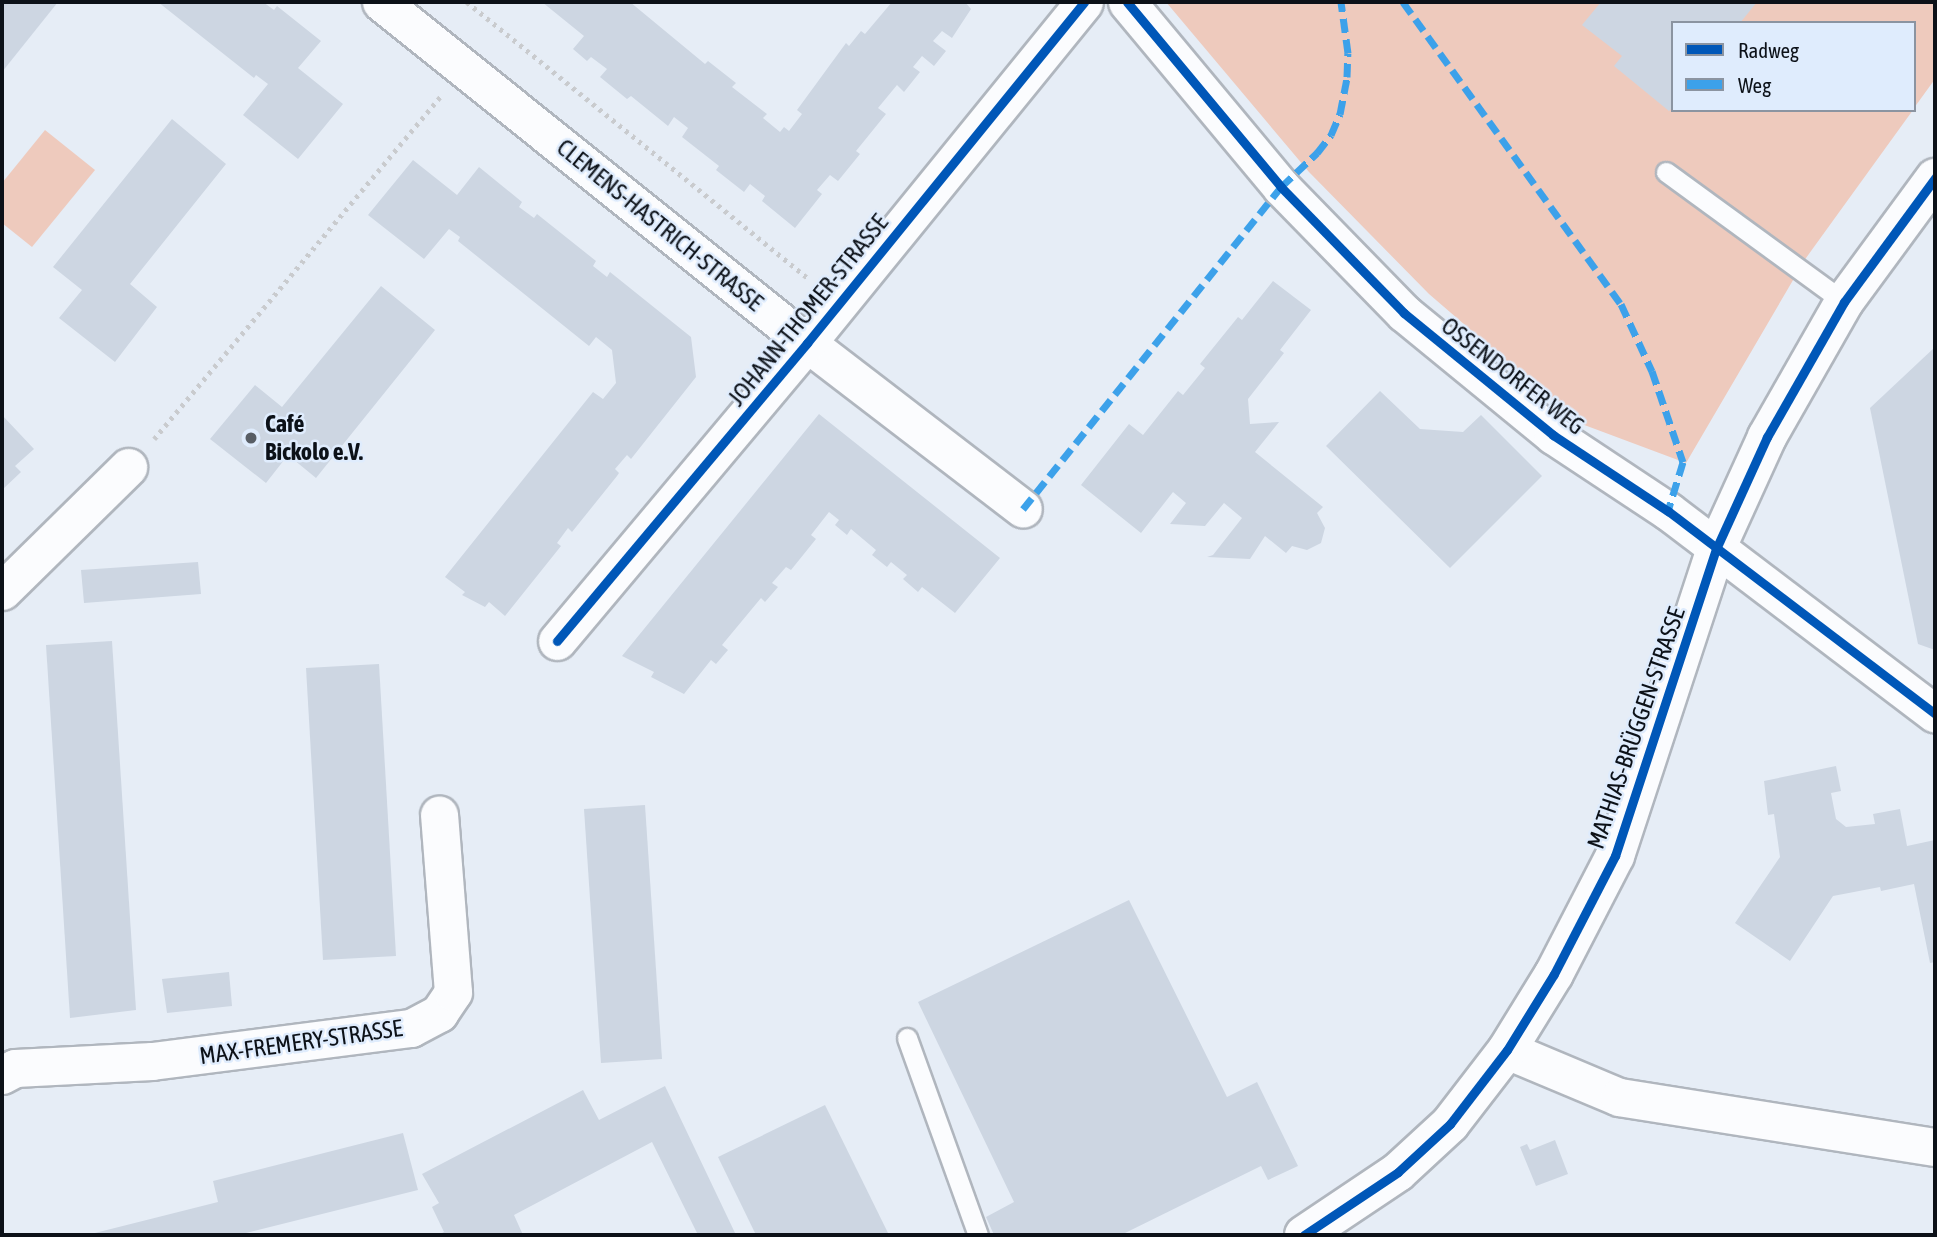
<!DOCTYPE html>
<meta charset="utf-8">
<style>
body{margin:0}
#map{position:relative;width:1937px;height:1237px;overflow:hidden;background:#e6edf6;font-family:"Asap Condensed",sans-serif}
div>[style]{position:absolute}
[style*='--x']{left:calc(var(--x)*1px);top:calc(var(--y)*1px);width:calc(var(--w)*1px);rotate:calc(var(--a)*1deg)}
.green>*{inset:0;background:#eecabd}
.building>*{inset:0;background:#cdd6e2}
.path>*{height:4.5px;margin-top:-2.25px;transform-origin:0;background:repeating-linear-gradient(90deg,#c9cbce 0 3.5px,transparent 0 8.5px)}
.roads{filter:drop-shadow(2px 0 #b0b6be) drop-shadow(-2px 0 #b0b6be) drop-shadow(0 2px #b0b6be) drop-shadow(0 -2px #b0b6be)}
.service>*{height:19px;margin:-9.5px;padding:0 9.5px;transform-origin:9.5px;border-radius:9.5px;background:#fbfcfe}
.minor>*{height:37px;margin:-18.5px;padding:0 18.5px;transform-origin:18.5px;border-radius:18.5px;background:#fbfcfe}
.tertiary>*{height:38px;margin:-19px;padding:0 19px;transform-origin:19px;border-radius:19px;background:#fbfcfe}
.quiet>*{height:7px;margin-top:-3.5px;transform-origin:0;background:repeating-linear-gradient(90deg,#3ca1ea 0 14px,transparent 0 21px)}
.cycleway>*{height:9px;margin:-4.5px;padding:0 4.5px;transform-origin:4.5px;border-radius:4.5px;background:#0057b8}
.dots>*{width:19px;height:19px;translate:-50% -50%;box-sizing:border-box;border:4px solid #dfecfd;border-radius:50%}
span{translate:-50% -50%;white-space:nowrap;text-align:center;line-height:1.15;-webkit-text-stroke:5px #dfecfd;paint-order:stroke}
.street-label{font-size:24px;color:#0c1118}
.poi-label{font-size:24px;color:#0c1118;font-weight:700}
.left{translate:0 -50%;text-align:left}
.frame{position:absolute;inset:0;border:4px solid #0c1118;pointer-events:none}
.legend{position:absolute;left:1671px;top:21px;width:245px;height:91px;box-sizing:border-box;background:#dfecfd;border:2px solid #8b94a1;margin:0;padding:9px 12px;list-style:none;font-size:21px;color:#0c1118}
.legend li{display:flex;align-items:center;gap:14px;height:35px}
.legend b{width:35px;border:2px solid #8b94a1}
</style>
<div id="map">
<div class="green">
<div style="clip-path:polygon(1166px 2px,1935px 2px,1935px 79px,1914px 108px,1914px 23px,1673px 23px,1673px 110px,1913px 110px,1806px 258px,1686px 463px,1579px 423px,1429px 294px,1309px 172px)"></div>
<div style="clip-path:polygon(45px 130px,95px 170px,32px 247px,2px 223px,2px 183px)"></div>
</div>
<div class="building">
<div style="clip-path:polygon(2px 2px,58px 2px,2px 72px)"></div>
<div style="clip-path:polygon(158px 2px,263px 2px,274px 10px,277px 6px,321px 41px,298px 68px,343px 104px,298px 159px,243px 115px,268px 84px,256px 75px,254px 78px)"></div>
<div style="clip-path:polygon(542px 2px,630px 2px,705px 64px,708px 61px,736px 83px,732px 87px,767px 114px,763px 118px,780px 132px,784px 127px,789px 131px,802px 114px,797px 110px,846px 43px,849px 46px,861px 31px,865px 34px,892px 2px,965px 2px,971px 9px,952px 38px,942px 31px,933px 41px,946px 51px,934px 66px,922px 56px,913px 67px,920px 72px,904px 92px,897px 85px,878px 108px,886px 114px,856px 151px,860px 154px,838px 181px,830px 175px,817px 190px,822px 194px,795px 228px,762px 201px,765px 196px,750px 184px,744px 192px,716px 170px,719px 166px,682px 137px,688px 128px,674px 117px,668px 126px,631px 96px,627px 99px,600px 77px,607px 69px,591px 57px,587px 61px,573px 49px,584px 36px)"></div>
<div style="clip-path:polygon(1601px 2px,1757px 2px,1740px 23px,1673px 23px,1673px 107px,1669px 111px,1614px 66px,1622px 56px,1582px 25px)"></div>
<div style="clip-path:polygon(172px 119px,226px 164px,130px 284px,157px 307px,115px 362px,59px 318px,82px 290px,53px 267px)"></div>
<div style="clip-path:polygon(413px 160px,457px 195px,479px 167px,522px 202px,519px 207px,534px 218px,537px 214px,596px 261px,593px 266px,607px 277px,610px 272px,691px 337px,696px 377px,631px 459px,627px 455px,615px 469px,619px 473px,617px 476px,572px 532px,568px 528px,557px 543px,561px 546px,505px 616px,489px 602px,485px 607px,462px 595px,465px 592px,445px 577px,593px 392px,603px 399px,616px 383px,612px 350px,596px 337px,589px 346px,458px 241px,460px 237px,449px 229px,424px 259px,368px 215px)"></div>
<div style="clip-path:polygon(1273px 281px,1311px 310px,1280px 350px,1284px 353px,1248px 399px,1250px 424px,1279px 422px,1255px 452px,1323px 507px,1317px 513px,1325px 528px,1321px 543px,1307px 550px,1292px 546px,1286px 553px,1265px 536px,1250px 559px,1207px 557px,1213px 555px,1242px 518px,1224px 503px,1205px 526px,1170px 524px,1186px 503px,1173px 492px,1141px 533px,1081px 485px,1129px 424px,1143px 435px,1178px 391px,1183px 395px,1205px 368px,1200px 364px,1238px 317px,1242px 320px)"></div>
<div style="clip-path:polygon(381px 286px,435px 330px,316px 478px,288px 455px,266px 483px,210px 439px,255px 385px,282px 407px)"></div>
<div style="clip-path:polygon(1935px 347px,1935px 650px,1918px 644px,1870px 408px)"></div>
<div style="clip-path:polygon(1380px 391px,1420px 429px,1463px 432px,1481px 415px,1542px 476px,1450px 568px,1326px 446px)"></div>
<div style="clip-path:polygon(819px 414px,1000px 558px,955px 613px,922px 587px,918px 592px,903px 579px,907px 575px,891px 562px,887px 567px,872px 555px,876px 550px,851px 529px,847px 535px,835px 525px,839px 520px,829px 512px,811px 535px,816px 539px,791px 570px,786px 567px,772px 583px,778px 587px,765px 602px,761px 598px,722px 645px,728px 650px,716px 664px,711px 660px,684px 694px,651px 677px,654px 672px,622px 656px)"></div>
<div style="clip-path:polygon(2px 415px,34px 449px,15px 466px,21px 472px,2px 490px)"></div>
<div style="clip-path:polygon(198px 562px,201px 594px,84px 603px,81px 570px)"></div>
<div style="clip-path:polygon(112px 641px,136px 1010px,70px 1018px,46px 645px)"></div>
<div style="clip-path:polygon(379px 664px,396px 956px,323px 960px,306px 668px)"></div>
<div style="clip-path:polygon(1836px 766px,1841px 791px,1831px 793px,1836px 819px,1846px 827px,1875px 824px,1873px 814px,1900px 809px,1907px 846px,1935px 840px,1935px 962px,1930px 963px,1914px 884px,1881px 891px,1880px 887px,1833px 896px,1790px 961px,1735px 923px,1780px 857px,1774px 814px,1768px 815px,1764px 781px)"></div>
<div style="clip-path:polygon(645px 805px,662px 1059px,601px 1063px,584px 809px)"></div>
<div style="clip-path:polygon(1129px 900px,1227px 1097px,1257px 1082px,1298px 1166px,1268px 1180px,1261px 1166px,1121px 1235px,994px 1235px,986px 1217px,1014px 1202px,918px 1002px)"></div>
<div style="clip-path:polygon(229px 972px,232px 1006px,167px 1013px,162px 979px)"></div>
<div style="clip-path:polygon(665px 1086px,736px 1235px,698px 1235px,652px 1142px,514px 1215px,523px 1235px,438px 1235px,444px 1232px,432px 1207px,439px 1203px,422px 1174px,583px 1090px,599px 1120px)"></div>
<div style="clip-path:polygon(825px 1105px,889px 1235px,756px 1235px,718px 1157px)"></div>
<div style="clip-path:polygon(403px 1133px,418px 1190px,238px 1235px,87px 1235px,218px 1202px,213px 1181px)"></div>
<div style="clip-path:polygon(1555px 1140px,1568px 1174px,1536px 1186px,1520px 1147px,1527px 1144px,1530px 1150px)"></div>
</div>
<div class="path">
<div style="--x:467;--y:2;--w:440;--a:39"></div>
<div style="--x:154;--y:439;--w:446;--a:-50.1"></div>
</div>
<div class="roads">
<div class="service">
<div style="--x:1666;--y:172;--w:220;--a:36.1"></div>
<div style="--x:907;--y:1038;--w:209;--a:70.2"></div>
</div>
<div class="minor">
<div style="--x:381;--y:2;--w:546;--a:38.68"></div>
<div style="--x:807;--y:343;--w:272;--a:37.5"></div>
<div style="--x:1127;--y:2;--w:241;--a:50.2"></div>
<div style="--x:1281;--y:187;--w:176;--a:45.7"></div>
<div style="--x:1404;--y:313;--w:193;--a:39.3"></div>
<div style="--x:1553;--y:435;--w:138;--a:33.5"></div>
<div style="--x:1668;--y:511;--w:335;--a:37.2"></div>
<div style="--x:2;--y:591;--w:177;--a:-44.5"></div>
<div style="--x:557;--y:641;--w:389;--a:-50"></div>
<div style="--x:807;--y:343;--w:439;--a:-50.9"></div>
<div style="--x:1507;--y:1050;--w:121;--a:22.8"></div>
<div style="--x:1619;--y:1097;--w:320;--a:9"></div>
<div style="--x:2;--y:1075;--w:15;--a:-28"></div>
<div style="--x:15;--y:1068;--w:137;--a:-2.9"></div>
<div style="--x:152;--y:1061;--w:261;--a:-7.3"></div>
<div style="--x:411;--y:1028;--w:32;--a:-28"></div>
<div style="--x:439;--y:1013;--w:25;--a:-56"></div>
<div style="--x:453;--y:992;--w:178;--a:-94.5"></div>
</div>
<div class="tertiary">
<div style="--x:1304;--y:1235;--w:113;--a:-33.8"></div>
<div style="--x:1398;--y:1172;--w:71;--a:-42.7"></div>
<div style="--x:1450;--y:1124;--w:93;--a:-52.4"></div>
<div style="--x:1507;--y:1050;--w:89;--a:-58.3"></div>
<div style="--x:1554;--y:974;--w:133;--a:-62.7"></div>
<div style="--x:1615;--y:856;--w:323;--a:-71.8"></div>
<div style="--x:1716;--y:549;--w:123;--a:-65.5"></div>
<div style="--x:1767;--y:437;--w:155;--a:-60.3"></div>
<div style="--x:1844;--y:302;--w:154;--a:-53.7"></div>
</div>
</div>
<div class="quiet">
<div style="--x:1403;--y:2;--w:372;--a:54.2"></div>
<div style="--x:1621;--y:304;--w:74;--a:65.2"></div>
<div style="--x:1652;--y:371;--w:96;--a:71.2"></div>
<div style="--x:1683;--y:462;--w:51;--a:107"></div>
<div style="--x:1023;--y:509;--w:413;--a:-51.3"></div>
<div style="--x:1281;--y:187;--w:50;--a:-43.4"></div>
<div style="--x:1317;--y:153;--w:23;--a:-52"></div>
<div style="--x:1331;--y:135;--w:23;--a:-67"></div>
<div style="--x:1340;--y:114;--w:38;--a:-79"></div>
<div style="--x:1347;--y:77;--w:24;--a:-88"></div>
<div style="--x:1348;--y:53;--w:51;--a:-97.8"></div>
</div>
<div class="cycleway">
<div style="--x:1127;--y:2;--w:241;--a:50.2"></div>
<div style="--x:1281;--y:187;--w:176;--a:45.7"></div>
<div style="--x:1404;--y:313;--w:193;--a:39.3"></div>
<div style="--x:1553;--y:435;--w:138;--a:33.5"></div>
<div style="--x:1668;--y:511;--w:335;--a:37.2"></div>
<div style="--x:557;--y:641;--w:389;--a:-50"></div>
<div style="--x:807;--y:343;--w:439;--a:-50.9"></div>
<div style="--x:1304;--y:1235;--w:113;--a:-33.8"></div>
<div style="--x:1398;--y:1172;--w:71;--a:-42.7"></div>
<div style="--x:1450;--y:1124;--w:93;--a:-52.4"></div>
<div style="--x:1507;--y:1050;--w:89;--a:-58.3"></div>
<div style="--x:1554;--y:974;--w:133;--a:-62.7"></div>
<div style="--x:1615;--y:856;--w:323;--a:-71.8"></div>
<div style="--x:1716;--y:549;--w:123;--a:-65.5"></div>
<div style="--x:1767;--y:437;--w:155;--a:-60.3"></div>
<div style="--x:1844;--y:302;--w:154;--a:-53.7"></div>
</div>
<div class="dots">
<div style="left:251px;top:438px;background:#585e66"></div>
</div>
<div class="street-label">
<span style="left:660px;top:225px;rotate:39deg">CLEMENS-HASTRICH-STRASSE</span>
<span style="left:808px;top:310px;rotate:-51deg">JOHANN-THOMER-STRASSE</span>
<span style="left:1513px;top:376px;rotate:38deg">OSSENDORFER WEG</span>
<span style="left:1636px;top:728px;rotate:-71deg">MATHIAS-BRÜGGEN-STRASSE</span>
<span style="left:301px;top:1042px;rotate:-8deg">MAX-FREMERY-STRASSE</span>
</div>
<div class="poi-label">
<span class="left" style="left:265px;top:438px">Café<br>Bickolo e.V.</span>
</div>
<div class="frame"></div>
<ul class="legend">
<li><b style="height:9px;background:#0057b8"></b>Radweg</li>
<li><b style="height:9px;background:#3ca1ea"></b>Weg</li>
</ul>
</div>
